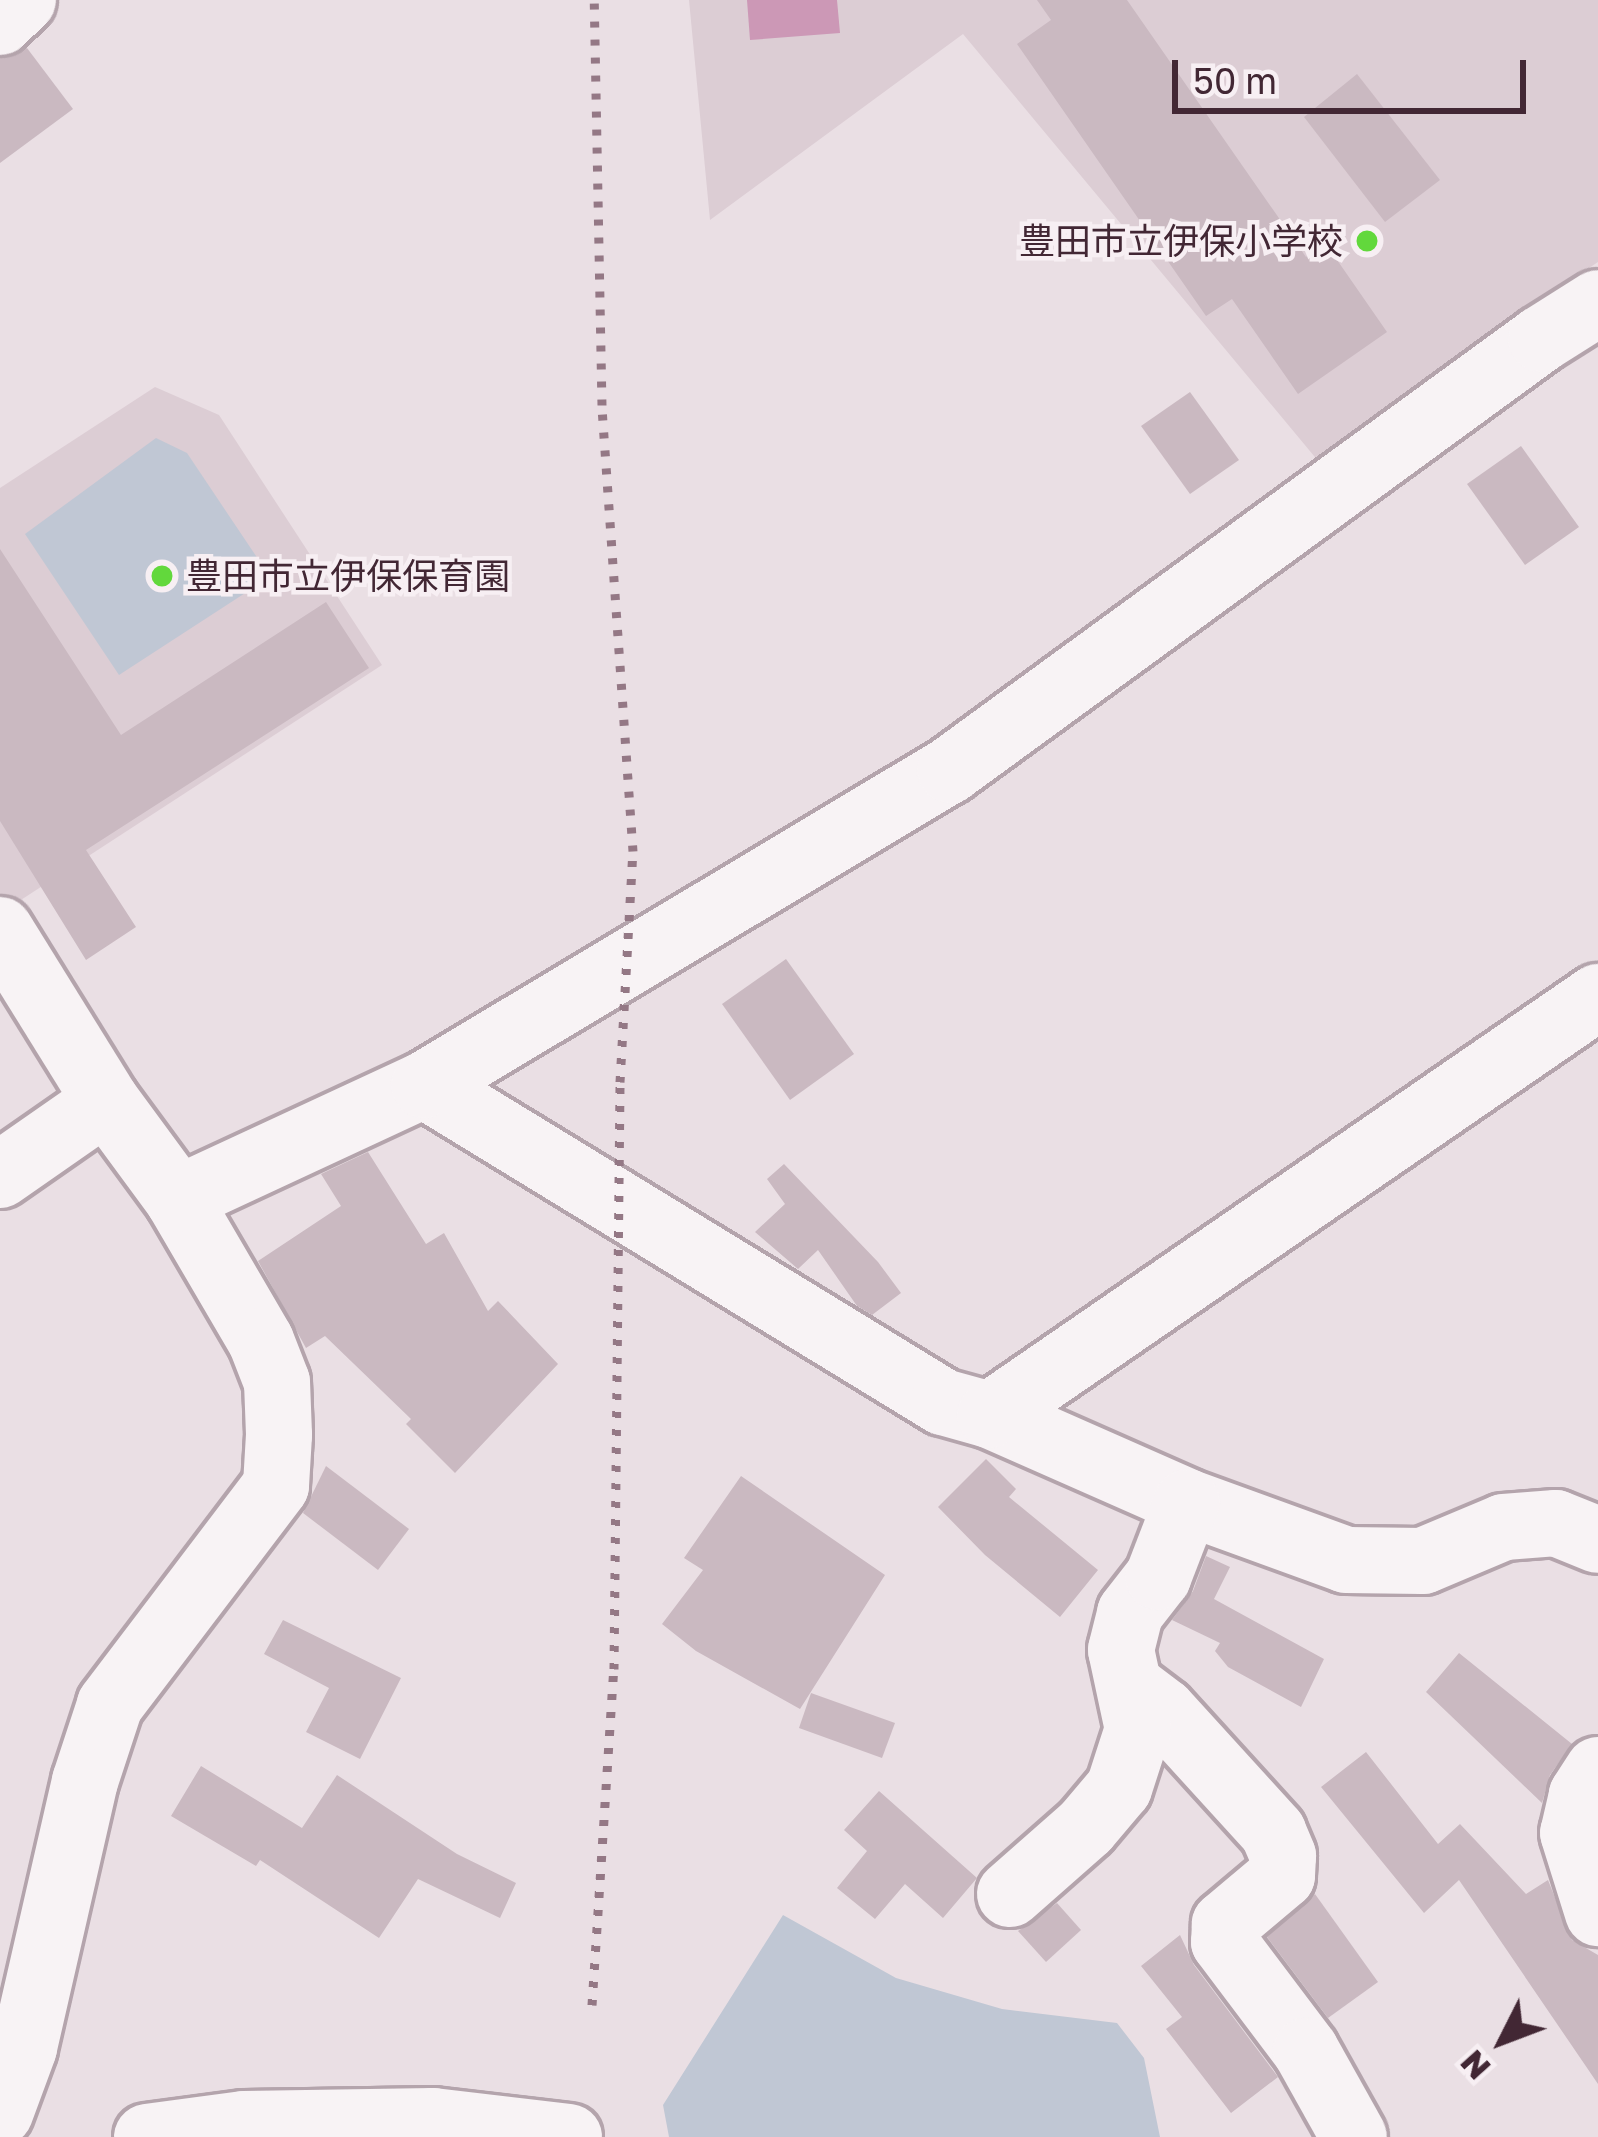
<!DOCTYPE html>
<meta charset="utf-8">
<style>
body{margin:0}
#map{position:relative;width:1598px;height:2137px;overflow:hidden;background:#eadfe4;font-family:"Golos Text","Noto Sans JP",sans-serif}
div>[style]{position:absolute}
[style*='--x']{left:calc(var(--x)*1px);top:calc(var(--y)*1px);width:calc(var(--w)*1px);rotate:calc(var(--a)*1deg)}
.built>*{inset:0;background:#dccdd4}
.green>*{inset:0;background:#c0c7d4}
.water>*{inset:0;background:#cc98b6}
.building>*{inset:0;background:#cab9c1}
.roads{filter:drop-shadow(3px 0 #b4a4ac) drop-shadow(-3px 0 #b4a4ac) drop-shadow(0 3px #b4a4ac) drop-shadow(0 -3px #b4a4ac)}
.minor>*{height:66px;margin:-33px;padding:0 33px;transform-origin:33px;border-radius:33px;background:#f8f3f5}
.rail>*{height:9px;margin-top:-4.5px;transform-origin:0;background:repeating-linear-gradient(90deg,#947885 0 6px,transparent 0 18px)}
.dots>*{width:33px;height:33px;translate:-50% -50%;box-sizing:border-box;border:6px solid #f7eff3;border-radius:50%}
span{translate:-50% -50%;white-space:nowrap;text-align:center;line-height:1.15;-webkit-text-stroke:9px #f7eff3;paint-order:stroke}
.poi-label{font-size:36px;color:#422734}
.right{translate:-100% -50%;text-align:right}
.left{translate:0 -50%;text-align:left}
.north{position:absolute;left:1442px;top:1981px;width:120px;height:120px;-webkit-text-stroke:9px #f7eff3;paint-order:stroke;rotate:228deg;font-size:33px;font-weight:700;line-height:48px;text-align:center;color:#422734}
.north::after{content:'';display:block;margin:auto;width:42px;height:54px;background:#422734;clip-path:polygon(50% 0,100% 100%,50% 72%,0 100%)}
.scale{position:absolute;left:1172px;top:60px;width:354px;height:54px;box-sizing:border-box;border:6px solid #422734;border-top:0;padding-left:15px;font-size:36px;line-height:42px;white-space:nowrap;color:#422734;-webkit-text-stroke:9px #f7eff3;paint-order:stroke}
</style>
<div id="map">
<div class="built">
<div style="clip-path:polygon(689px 0,1598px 0,1598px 262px,1458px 355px,1324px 468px,963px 34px,710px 220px)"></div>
<div style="clip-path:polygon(155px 387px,219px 415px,382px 665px,7px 909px,0 898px,0 488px)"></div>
</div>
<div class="green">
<div style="clip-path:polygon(156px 438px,187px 453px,270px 577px,119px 675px,25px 534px)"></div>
<div style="clip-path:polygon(783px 1915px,896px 1978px,1002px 2009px,1117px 2023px,1144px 2058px,1160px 2137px,669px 2137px,663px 2105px)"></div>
</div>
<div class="water">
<div style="clip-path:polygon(747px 0,837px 0,840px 33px,750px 40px)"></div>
</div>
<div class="building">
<div style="clip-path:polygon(1037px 0,1127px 0,1306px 257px,1326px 244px,1387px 332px,1298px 394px,1232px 299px,1206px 316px,1017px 44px,1051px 20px)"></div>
<div style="clip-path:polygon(27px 48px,73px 109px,0 163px,0 58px)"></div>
<div style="clip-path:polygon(1357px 74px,1440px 180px,1385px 222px,1304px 117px)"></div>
<div style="clip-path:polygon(1190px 392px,1239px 460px,1190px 494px,1141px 426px)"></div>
<div style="clip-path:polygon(1521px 446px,1579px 527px,1525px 565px,1467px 484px)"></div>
<div style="clip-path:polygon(0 549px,121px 735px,326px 602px,369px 668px,86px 850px,136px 927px,86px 960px,0 821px)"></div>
<div style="clip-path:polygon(786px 959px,854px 1054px,790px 1100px,722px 1004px)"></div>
<div style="clip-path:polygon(368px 1152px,426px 1244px,444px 1233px,488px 1311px,498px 1301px,558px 1364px,455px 1473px,406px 1424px,411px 1419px,325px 1336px,306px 1348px,258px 1261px,341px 1206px,321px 1174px)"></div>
<div style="clip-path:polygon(784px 1164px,878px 1262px,901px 1293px,872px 1315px,857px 1306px,818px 1250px,798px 1269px,755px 1232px,785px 1204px,767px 1179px)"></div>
<div style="clip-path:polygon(986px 1459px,1016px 1489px,1009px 1497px,1098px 1570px,1060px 1617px,985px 1555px,938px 1507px)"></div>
<div style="clip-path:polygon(326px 1466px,409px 1529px,378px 1570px,303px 1513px)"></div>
<div style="clip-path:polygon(741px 1476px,885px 1575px,800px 1709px,696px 1651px,662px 1624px,703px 1570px,684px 1558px)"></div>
<div style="clip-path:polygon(1206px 1556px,1230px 1567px,1214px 1599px,1324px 1659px,1301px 1707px,1228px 1667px,1215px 1651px,1220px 1643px,1172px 1620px,1193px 1591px)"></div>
<div style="clip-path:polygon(283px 1620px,401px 1678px,360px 1759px,306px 1732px,329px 1688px,264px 1654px)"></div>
<div style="clip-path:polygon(1459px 1653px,1572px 1744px,1550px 1775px,1542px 1803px,1426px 1692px)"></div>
<div style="clip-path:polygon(811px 1693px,895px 1723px,882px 1758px,799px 1728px)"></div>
<div style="clip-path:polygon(1366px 1752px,1438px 1844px,1460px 1824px,1526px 1894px,1548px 1880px,1572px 1940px,1598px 1955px,1598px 2084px,1459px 1880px,1424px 1913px,1321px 1787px)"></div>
<div style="clip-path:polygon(201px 1766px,302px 1828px,337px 1775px,457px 1854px,516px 1883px,500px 1918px,418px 1879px,379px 1938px,260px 1860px,256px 1866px,171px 1816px)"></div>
<div style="clip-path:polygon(879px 1791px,977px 1878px,943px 1918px,905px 1884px,875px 1919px,837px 1888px,867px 1851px,844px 1830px)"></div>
<div style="clip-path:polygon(1315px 1894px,1378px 1982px,1328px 2018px,1267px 1937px)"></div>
<div style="clip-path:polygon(1057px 1903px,1081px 1930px,1046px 1962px,1018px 1931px)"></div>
<div style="clip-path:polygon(1180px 1935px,1194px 1965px,1278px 2077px,1231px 2113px,1166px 2029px,1182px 2017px,1141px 1966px)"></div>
</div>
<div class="roads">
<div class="minor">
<div style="--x:0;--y:22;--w:32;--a:-44"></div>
<div style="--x:0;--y:930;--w:201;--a:58.2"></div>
<div style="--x:106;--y:1101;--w:122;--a:53.7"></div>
<div style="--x:178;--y:1199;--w:164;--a:59.7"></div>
<div style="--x:261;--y:1341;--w:44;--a:68.7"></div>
<div style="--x:277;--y:1382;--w:53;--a:87.8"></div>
<div style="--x:279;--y:1435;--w:51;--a:93.4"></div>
<div style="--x:276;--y:1486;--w:275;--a:127.2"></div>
<div style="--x:110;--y:1705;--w:80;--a:108.2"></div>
<div style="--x:85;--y:1781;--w:274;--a:102.9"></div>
<div style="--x:24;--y:2048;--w:69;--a:110.3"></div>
<div style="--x:424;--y:1085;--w:608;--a:31.42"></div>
<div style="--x:943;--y:1402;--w:49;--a:15.5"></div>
<div style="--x:990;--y:1415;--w:215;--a:23.8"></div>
<div style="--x:1187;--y:1502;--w:169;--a:20"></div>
<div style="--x:1346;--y:1560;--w:77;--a:0.7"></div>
<div style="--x:1423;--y:1561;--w:88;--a:-22.8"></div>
<div style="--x:1504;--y:1527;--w:52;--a:-4.4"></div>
<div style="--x:1556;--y:1523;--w:45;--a:22"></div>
<div style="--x:0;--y:1175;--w:129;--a:-34.9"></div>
<div style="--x:178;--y:1199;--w:271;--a:-24.9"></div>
<div style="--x:424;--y:1085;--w:613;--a:-30.92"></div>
<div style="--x:950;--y:770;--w:731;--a:-36.1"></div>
<div style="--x:1541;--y:339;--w:67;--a:-32.3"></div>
<div style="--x:990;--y:1415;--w:738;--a:-34.51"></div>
<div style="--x:1130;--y:1686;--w:41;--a:37.1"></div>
<div style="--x:1163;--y:1711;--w:164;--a:47.7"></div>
<div style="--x:1273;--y:1832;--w:26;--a:67"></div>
<div style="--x:1283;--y:1856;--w:20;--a:93"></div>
<div style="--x:1282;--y:1876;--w:75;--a:139.9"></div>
<div style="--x:1225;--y:1924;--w:18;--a:93"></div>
<div style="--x:1224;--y:1942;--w:136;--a:53"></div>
<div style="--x:1306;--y:2051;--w:98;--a:60.8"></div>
<div style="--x:1598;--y:1770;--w:30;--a:123"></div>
<div style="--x:1582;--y:1795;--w:39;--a:103"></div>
<div style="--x:1573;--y:1833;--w:84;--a:72.6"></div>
<div style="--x:1010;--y:1894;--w:101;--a:-41.4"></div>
<div style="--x:1086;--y:1827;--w:51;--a:-49.8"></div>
<div style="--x:1119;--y:1788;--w:62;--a:-72.1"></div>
<div style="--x:1138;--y:1729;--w:81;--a:-102.1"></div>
<div style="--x:1121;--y:1650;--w:38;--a:-76"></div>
<div style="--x:1130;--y:1613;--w:46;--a:-52.1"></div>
<div style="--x:1158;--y:1577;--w:80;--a:-68.9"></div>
<div style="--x:147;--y:2137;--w:98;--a:-7.6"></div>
<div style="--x:244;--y:2124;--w:189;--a:-0.9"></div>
<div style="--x:433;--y:2121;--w:137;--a:6.7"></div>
</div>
</div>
<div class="rail">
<div style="--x:592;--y:2005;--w:337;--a:-86.3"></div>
<div style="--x:614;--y:1669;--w:587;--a:-89.41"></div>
<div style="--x:620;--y:1082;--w:231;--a:-86.8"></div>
<div style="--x:633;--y:851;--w:447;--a:-94"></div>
<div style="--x:602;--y:405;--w:405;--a:-91.1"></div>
</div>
<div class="dots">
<div style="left:1367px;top:241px;background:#62d83c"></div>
<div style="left:162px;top:576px;background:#62d83c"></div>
</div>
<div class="poi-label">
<span class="right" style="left:1343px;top:241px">豊田市立伊保小学校</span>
<span class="left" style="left:186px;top:576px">豊田市立伊保保育園</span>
</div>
<div class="north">N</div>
<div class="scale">50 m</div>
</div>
